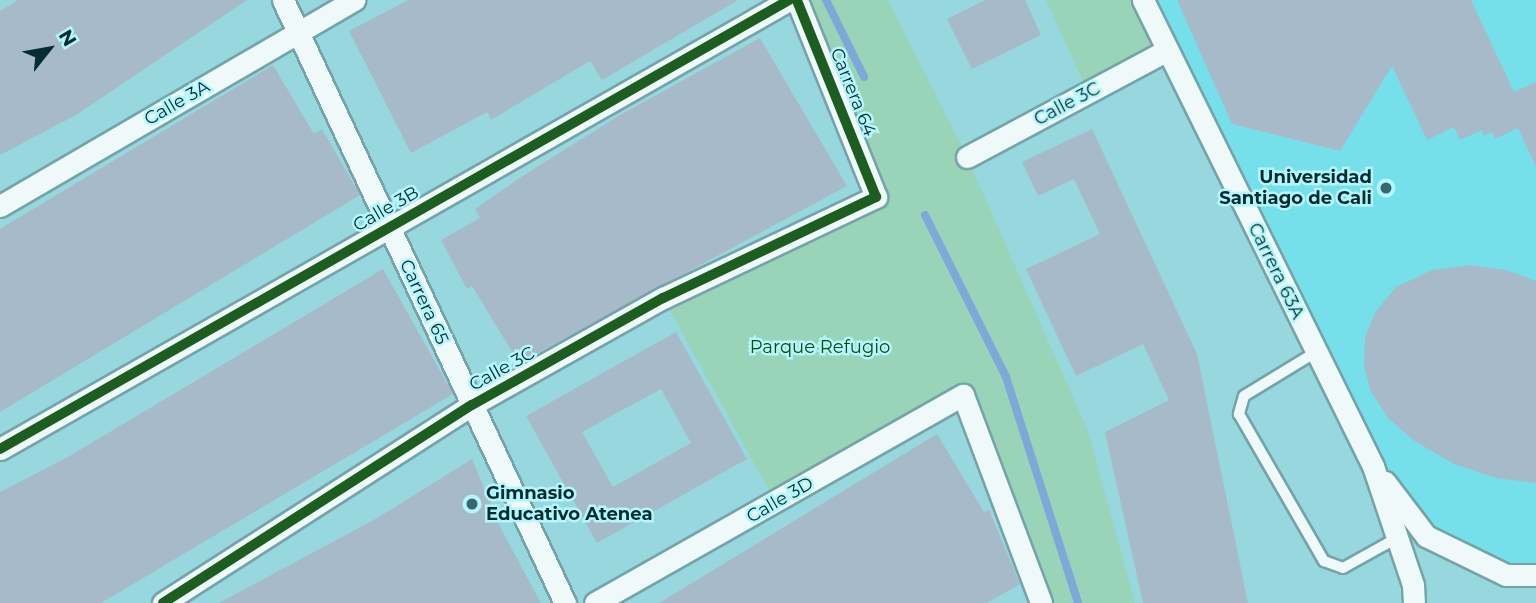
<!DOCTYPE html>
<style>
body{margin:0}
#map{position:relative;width:1536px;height:603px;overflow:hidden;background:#96d8de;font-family:Montserrat,sans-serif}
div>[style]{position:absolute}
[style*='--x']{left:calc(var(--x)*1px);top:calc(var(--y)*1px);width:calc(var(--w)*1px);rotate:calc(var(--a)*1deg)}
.built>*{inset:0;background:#76e0ea}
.green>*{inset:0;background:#99d3b8}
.stream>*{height:8px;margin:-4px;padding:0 4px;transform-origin:4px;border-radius:4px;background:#7da8d8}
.building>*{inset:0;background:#a7bac9}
.roads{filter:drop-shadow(2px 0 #74a4a9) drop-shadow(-2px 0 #74a4a9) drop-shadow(0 2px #74a4a9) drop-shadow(0 -2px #74a4a9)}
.service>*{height:10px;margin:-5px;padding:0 5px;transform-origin:5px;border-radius:5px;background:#eff9fa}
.minor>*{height:21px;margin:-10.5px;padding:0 10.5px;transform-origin:10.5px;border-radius:10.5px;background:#eff9fa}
.cycleway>*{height:10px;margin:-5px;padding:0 5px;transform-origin:5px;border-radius:5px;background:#1b5e20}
.dots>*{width:19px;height:19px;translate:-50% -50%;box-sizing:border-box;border:4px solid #b5f6fc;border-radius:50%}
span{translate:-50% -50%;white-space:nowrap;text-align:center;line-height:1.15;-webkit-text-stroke:5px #b5f6fc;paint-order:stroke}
.street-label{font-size:18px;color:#032d30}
.poi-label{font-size:18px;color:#032d30;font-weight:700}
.right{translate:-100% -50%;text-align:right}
.left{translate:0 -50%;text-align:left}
.park-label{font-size:18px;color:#0e4b0f}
.north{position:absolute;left:14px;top:14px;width:70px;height:70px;-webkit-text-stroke:5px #b5f6fc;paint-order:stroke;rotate:59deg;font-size:19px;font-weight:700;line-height:28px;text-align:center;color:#032d30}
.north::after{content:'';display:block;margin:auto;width:24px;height:32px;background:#032d30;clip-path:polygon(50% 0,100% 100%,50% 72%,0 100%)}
</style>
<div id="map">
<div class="built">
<div style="clip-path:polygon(1143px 0,1536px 0,1536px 575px,1426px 536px,1373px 466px)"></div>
</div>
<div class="green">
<div style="clip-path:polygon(797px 0,888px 0,967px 157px,1088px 431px,1135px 603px,1042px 603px,963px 395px,776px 503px,663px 298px,876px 197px)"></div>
<div style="clip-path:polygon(1046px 0,1143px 0,1167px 50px,1088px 92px)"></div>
</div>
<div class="stream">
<div style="--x:826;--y:0;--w:86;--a:63.7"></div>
<div style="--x:925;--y:215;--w:181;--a:63.4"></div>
<div style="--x:1006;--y:377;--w:237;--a:72.3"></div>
</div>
<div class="building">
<div style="clip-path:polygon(18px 0,247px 0,76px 115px,0 155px,0 11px)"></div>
<div style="clip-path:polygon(408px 0,738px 0,602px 80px,590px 61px,491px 120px,487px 112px,411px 153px,349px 31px)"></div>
<div style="clip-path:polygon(985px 0,1025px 0,1041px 35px,972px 69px,947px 19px)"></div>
<div style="clip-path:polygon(1177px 0,1471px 0,1514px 92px,1536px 82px,1536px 167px,1518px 128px,1495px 139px,1492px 132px,1484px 136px,1482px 130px,1460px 140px,1454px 127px,1427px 140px,1392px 66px,1340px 151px,1232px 124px)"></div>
<div style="clip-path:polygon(760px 38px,847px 186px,519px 363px,472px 286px,467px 289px,441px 240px,480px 218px,475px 209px,521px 177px,620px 115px)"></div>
<div style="clip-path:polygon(273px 65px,314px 134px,322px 129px,360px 195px,0 412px,0 229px)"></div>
<div style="clip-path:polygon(1092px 129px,1197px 354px,1248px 603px,1143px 603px,1105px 432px,1169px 400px,1143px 344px,1076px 376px,1026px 269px,1100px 234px,1074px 179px,1038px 196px,1022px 162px)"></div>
<div style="clip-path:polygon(1471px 265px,1506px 270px,1536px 281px,1536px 483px,1496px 478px,1454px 464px,1413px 440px,1388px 418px,1371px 392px,1364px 367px,1365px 337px,1376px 311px,1396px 287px,1432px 270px)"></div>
<div style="clip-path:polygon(383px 269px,453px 394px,101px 603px,0 603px,0 492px,68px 457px)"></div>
<div style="clip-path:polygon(evenodd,676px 332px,747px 459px,597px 543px,526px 416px,676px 332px,661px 389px,691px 443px,613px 487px,582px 432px,661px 389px)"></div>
<div style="clip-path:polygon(937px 434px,984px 512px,989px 510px,1020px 584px,987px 603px,659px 603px)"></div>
<div style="clip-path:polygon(472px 459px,500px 527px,541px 603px,219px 603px,379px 517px)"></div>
</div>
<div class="roads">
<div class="service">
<div style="--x:1316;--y:352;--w:84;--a:148.6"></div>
<div style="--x:1244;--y:396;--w:19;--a:106"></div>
<div style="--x:1239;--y:414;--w:170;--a:60"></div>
<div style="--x:1324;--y:561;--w:20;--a:20"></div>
<div style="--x:1343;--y:568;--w:62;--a:-29.1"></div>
</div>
<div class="minor">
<div style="--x:283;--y:0;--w:666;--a:64.94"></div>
<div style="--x:1143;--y:0;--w:520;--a:63.73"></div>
<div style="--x:1373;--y:466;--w:126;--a:71.4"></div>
<div style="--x:1413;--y:585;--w:18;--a:87"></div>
<div style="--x:967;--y:157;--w:227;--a:-28.1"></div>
<div style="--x:0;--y:206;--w:410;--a:-30.2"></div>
<div style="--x:0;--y:449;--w:908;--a:-29.64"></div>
<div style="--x:1385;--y:482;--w:68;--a:52.8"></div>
<div style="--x:1426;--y:536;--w:89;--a:26"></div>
<div style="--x:1506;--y:575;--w:30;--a:0"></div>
<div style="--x:163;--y:603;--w:367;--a:-32.7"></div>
<div style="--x:472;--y:405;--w:219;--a:-29.3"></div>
<div style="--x:663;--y:298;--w:236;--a:-25.4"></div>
<div style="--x:876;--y:197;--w:212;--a:-111.9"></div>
<div style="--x:595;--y:603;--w:423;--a:-29.5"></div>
<div style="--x:963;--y:395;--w:222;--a:69.4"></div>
</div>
</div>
<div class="cycleway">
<div style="--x:0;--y:449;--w:908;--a:-29.64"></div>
<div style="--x:163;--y:603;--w:367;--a:-32.7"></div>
<div style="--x:472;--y:405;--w:219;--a:-29.3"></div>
<div style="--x:663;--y:298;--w:236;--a:-25.4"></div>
<div style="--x:876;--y:197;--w:212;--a:-111.9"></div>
</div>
<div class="dots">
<div style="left:1386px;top:188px;background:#36696d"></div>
<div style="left:472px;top:504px;background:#36696d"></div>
</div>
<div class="street-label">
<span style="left:853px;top:92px;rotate:68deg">Carrera 64</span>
<span style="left:177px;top:103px;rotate:-30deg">Calle 3A</span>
<span style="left:1067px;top:104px;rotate:-28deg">Calle 3C</span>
<span style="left:386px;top:209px;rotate:-30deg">Calle 3B</span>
<span style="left:1276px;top:271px;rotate:64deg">Carrera 63A</span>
<span style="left:424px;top:302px;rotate:65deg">Carrera 65</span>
<span style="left:502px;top:369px;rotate:-29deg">Calle 3C</span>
<span style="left:780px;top:500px;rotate:-30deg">Calle 3D</span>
</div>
<div class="poi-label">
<span class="right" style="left:1372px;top:188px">Universidad<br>Santiago de Cali</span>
<span class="left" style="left:486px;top:504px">Gimnasio<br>Educativo Atenea</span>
</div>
<div class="park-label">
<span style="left:820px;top:347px">Parque Refugio</span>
</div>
<div class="north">N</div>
</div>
